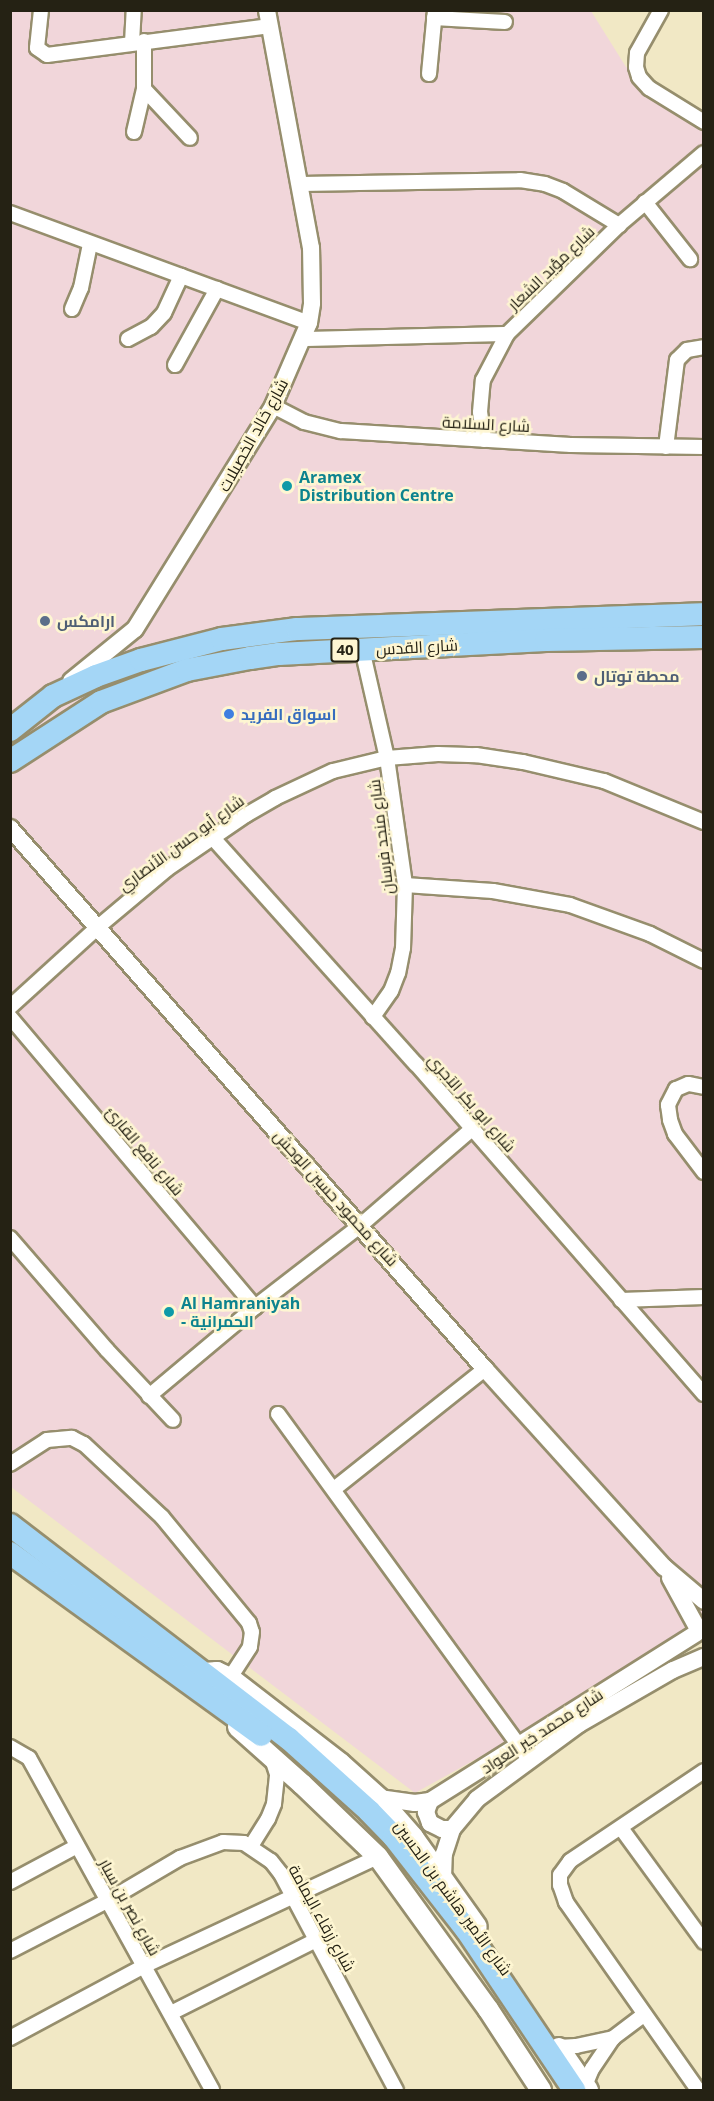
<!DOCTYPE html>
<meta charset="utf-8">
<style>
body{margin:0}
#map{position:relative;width:714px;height:2101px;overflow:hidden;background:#f1e8c5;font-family:"Open Sans",Cairo,sans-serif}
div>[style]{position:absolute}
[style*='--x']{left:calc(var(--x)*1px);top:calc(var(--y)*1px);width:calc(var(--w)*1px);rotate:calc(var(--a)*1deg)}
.industrial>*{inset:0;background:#f1d6da}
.roads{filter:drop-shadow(2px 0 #968e6d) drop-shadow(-2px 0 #968e6d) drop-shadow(0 2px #968e6d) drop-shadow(0 -2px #968e6d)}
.minor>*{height:14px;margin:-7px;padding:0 7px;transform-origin:7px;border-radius:7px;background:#fff}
.tertiary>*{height:16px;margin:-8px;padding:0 8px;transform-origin:8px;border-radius:8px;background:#fff}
.secondary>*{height:20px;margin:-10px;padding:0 10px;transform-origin:10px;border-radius:10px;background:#fff}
.trunk>*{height:22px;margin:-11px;padding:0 11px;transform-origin:11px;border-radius:11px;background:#a4d6f6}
.dots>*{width:16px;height:16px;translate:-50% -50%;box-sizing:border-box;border:3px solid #fef6d2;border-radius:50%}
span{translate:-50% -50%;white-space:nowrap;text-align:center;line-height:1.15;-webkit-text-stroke:5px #fef6d2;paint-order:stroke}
.shield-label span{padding:2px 4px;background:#fef6d2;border:2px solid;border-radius:4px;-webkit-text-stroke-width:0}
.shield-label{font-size:15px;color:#252214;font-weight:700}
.street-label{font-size:16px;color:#252214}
.culture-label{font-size:16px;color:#0d838f;font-weight:700}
.left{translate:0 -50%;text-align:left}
.service-label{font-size:16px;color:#4e5e75;font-weight:700}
.shop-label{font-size:16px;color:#366cbe;font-weight:700}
.frame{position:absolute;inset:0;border:12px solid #252214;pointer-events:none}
</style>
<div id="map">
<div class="industrial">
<div style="clip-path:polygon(10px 11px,591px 11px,626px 67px,703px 113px,703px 1633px,415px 1793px,11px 1487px)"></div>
</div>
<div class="roads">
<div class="minor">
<div style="--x:41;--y:10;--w:38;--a:96"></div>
<div style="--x:37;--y:48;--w:12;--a:35"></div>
<div style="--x:47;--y:55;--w:225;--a:-7.4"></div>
<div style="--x:661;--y:10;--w:49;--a:119.2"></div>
<div style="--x:637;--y:53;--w:14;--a:94"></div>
<div style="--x:636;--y:67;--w:10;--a:73"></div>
<div style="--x:639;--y:77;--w:15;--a:48"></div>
<div style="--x:649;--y:88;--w:65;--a:31.7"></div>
<div style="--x:434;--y:18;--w:71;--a:3.2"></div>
<div style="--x:132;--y:43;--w:33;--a:-87"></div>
<div style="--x:429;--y:74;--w:64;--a:-84.6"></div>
<div style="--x:144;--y:89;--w:67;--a:46.8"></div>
<div style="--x:134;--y:132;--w:44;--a:-76.9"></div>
<div style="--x:144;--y:89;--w:48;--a:-90"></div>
<div style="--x:301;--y:184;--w:219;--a:-1"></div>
<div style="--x:520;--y:180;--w:25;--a:9"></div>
<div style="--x:545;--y:184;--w:19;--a:21"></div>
<div style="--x:563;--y:191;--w:66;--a:31.3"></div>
<div style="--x:645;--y:202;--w:73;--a:51.7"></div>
<div style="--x:10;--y:213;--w:319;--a:20.2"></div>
<div style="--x:72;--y:309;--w:23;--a:-67"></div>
<div style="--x:81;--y:288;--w:45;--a:-78.4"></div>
<div style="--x:128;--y:339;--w:26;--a:-28"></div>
<div style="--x:151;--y:327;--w:19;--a:-47"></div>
<div style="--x:164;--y:313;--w:41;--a:-65.3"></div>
<div style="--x:304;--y:339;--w:203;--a:-1.4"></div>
<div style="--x:175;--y:365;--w:87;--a:-61.1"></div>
<div style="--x:273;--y:406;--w:35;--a:27"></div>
<div style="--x:304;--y:422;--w:38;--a:14"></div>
<div style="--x:341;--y:431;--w:230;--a:3.5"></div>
<div style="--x:571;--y:445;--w:133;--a:0.9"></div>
<div style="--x:484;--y:440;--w:28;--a:-98"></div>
<div style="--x:480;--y:412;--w:32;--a:-85"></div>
<div style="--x:483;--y:380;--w:52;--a:-62.4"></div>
<div style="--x:507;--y:334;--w:156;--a:-44.2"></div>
<div style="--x:619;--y:225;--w:111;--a:-40.3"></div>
<div style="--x:666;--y:447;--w:88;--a:-82.8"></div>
<div style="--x:677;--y:360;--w:14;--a:-45"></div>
<div style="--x:687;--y:350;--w:17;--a:-10"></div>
<div style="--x:362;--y:649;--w:112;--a:77.1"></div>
<div style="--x:387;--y:758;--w:128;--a:81.9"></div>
<div style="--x:405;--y:885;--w:63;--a:91.8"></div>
<div style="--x:403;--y:948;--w:25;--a:101"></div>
<div style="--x:398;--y:973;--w:19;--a:111"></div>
<div style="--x:391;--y:991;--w:32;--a:125"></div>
<div style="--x:212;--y:837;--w:305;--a:48.1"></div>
<div style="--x:416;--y:1064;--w:438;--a:48.9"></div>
<div style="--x:405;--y:885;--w:88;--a:3.9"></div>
<div style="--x:493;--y:891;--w:78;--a:10.3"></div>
<div style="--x:570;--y:905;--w:85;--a:19.9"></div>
<div style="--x:650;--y:934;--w:60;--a:26.6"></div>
<div style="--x:10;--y:1007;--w:119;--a:-42.3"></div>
<div style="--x:98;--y:927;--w:90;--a:-40"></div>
<div style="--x:167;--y:869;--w:96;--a:-34.4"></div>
<div style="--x:246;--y:815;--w:34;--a:-30"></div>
<div style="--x:275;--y:798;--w:64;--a:-25"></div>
<div style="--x:333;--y:771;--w:56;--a:-13.5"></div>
<div style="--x:387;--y:758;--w:51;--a:-4.5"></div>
<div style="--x:438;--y:754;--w:38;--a:2"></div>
<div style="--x:476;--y:755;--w:48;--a:8.5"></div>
<div style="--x:523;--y:762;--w:83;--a:13.2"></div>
<div style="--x:604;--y:781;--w:108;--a:22.3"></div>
<div style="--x:10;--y:1017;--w:380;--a:49.8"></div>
<div style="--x:704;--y:1087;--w:16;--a:-169"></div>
<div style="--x:688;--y:1084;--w:13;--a:157"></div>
<div style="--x:676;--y:1089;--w:18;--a:117"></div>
<div style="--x:668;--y:1105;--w:15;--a:82"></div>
<div style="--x:670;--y:1120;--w:15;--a:70"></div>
<div style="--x:675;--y:1134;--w:48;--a:52.7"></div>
<div style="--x:10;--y:1238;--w:148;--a:49.1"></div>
<div style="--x:107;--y:1350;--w:96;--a:46.7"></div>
<div style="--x:621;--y:1300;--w:83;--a:-2.1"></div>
<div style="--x:149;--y:1396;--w:138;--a:-40"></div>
<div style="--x:255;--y:1307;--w:134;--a:-37.7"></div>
<div style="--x:361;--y:1225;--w:147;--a:-40.9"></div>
<div style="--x:278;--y:1414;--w:427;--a:54"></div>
<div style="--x:10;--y:1464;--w:44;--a:-33"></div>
<div style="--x:47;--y:1440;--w:25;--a:-5"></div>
<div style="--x:72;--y:1438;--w:13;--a:27"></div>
<div style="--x:84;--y:1444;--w:107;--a:43.1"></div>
<div style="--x:162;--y:1517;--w:137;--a:50.6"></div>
<div style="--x:249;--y:1623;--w:9;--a:72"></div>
<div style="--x:252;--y:1632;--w:15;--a:98"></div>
<div style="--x:250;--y:1647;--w:37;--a:123"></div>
<div style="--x:334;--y:1489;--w:193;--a:-38.5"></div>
<div style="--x:10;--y:1747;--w:22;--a:30"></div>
<div style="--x:29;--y:1758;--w:379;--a:61.1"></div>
<div style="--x:621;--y:1828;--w:141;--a:53.9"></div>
<div style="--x:251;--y:1846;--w:32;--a:-58"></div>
<div style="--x:268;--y:1819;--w:16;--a:-68"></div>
<div style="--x:274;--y:1804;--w:30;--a:-84"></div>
<div style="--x:277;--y:1774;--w:16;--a:-108"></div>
<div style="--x:10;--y:1882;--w:76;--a:-28.2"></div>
<div style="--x:10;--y:1951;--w:109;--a:-27.3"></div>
<div style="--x:107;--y:1901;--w:85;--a:-30.5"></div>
<div style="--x:180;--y:1858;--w:46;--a:-20.4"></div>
<div style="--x:223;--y:1842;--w:21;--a:3"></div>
<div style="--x:244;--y:1843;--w:32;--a:34"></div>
<div style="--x:271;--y:1861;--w:16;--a:52"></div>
<div style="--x:281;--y:1874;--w:245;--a:62"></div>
<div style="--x:171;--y:2013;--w:162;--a:-26.7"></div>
<div style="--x:10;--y:2038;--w:152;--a:-28.2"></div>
<div style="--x:144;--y:1966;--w:258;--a:-25"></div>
<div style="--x:558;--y:2047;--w:18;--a:-3"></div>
<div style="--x:576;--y:2046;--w:38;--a:-12"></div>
<div style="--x:585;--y:2086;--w:18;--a:-68"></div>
<div style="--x:592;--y:2069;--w:37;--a:-56"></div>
<div style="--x:613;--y:2038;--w:38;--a:-37"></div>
<div style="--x:698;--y:2090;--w:230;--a:-125.1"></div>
<div style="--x:566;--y:1902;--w:18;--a:-109"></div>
<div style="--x:560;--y:1885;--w:10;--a:-90"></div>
<div style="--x:560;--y:1875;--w:17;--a:-54"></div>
<div style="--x:570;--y:1861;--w:161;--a:-33.9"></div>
</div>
<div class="tertiary">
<div style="--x:71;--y:681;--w:82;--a:-39.1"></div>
<div style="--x:135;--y:629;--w:262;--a:-58.2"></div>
<div style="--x:273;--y:406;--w:90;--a:-66.6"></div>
<div style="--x:309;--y:323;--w:20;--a:-81"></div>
<div style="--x:312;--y:303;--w:55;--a:-91"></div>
<div style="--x:311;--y:248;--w:242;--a:-100.5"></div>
<div style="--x:10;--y:828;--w:720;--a:48.72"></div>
<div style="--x:485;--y:1369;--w:267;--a:47.9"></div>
<div style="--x:664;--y:1567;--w:52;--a:40.4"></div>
<div style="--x:670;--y:1578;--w:58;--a:61.2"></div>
<div style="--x:379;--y:1798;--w:36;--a:8"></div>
<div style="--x:415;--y:1803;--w:15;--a:-8"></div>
<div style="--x:430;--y:1801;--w:315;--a:-32.2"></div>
<div style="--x:430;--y:1801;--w:12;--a:110"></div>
<div style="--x:426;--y:1812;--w:12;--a:70"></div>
<div style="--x:430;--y:1823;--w:13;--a:27"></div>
<div style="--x:442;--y:1829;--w:10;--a:0"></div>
<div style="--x:443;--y:1878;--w:24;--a:-88"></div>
<div style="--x:444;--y:1854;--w:26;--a:-72"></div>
<div style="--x:452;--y:1829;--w:39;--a:-50"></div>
<div style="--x:477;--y:1799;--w:127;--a:-36.3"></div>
<div style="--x:579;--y:1724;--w:108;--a:-29.9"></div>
<div style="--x:673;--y:1670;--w:34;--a:-23"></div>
</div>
<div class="secondary">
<div style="--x:204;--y:1673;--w:13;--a:-4"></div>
<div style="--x:217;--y:1672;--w:14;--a:25"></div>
<div style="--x:230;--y:1678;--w:139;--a:37.7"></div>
<div style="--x:340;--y:1763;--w:52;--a:41.9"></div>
<div style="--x:379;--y:1798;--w:52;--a:48.9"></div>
<div style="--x:413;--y:1837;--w:110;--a:54.6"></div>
<div style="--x:238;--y:1727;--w:86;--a:41.7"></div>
<div style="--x:302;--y:1784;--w:105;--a:43.8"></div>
<div style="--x:378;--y:1857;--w:188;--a:54.1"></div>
<div style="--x:488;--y:2009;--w:97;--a:56.8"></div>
<div style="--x:559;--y:2048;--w:51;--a:55.4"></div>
</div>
<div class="trunk">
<div style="--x:10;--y:730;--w:55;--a:-38.3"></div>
<div style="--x:53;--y:696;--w:47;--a:-24.9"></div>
<div style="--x:96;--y:676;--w:48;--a:-19.6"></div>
<div style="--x:141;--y:660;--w:84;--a:-14.5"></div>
<div style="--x:222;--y:639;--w:76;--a:-7.6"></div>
<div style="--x:297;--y:629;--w:407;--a:-2.1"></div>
<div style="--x:10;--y:761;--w:108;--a:-33"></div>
<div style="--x:101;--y:702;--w:92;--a:-20.4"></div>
<div style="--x:187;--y:670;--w:64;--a:-10.8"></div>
<div style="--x:250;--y:658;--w:29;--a:-8"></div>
<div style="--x:279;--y:654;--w:267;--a:-3"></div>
<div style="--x:546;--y:640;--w:158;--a:-1.1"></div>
<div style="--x:10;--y:1525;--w:350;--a:37.5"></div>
<div style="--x:288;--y:1738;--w:109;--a:42"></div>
<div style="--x:369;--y:1811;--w:36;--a:46"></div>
<div style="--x:394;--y:1837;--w:117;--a:52"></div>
<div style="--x:466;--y:1929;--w:194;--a:56.1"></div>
<div style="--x:10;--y:1553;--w:310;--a:35.9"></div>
</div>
</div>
<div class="dots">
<div style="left:287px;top:486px;background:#0f9aa8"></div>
<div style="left:45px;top:621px;background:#5c6f8a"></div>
<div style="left:582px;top:676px;background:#5c6f8a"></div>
<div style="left:229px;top:714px;background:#3f7fe0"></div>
<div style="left:169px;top:1312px;background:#0f9aa8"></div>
</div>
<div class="shield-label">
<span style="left:345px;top:650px">40</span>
</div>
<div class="street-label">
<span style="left:551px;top:268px;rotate:-44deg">شارع مؤيد الشعار</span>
<span style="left:486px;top:424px;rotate:3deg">شارع السلامة</span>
<span style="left:253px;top:435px;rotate:-61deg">شارع خالد الخصيلات</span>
<span style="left:417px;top:647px;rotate:-3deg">شارع القدس</span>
<span style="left:381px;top:837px;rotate:-97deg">شارع منجد فرسان</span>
<span style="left:181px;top:843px;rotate:-36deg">شارع أبو حسن الأنصاري</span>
<span style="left:472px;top:1103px;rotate:49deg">شارع ابو بكر الآجري</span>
<span style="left:145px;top:1151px;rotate:50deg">شارع نافع القارئ</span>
<span style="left:336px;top:1198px;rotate:48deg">شارع محمود حسين الوحش</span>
<span style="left:542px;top:1731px;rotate:-33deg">شارع محمد خير العواد</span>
<span style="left:453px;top:1898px;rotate:54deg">شارع الأمير هاشم بن الحسين</span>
<span style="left:130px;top:1907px;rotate:61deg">شارع نصر بن سيار</span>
<span style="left:322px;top:1918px;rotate:61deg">شارع زرقاء اليمامة</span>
</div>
<div class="culture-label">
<span class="left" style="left:299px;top:486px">Aramex<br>Distribution Centre</span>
<span class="left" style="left:181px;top:1312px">Al Hamraniyah<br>- الحمرانية</span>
</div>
<div class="service-label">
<span class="left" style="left:57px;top:621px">ارامكس</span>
<span class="left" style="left:594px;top:676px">محطة توتال</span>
</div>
<div class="shop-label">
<span class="left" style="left:241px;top:714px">اسواق الفريد</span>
</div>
<div class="frame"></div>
</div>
